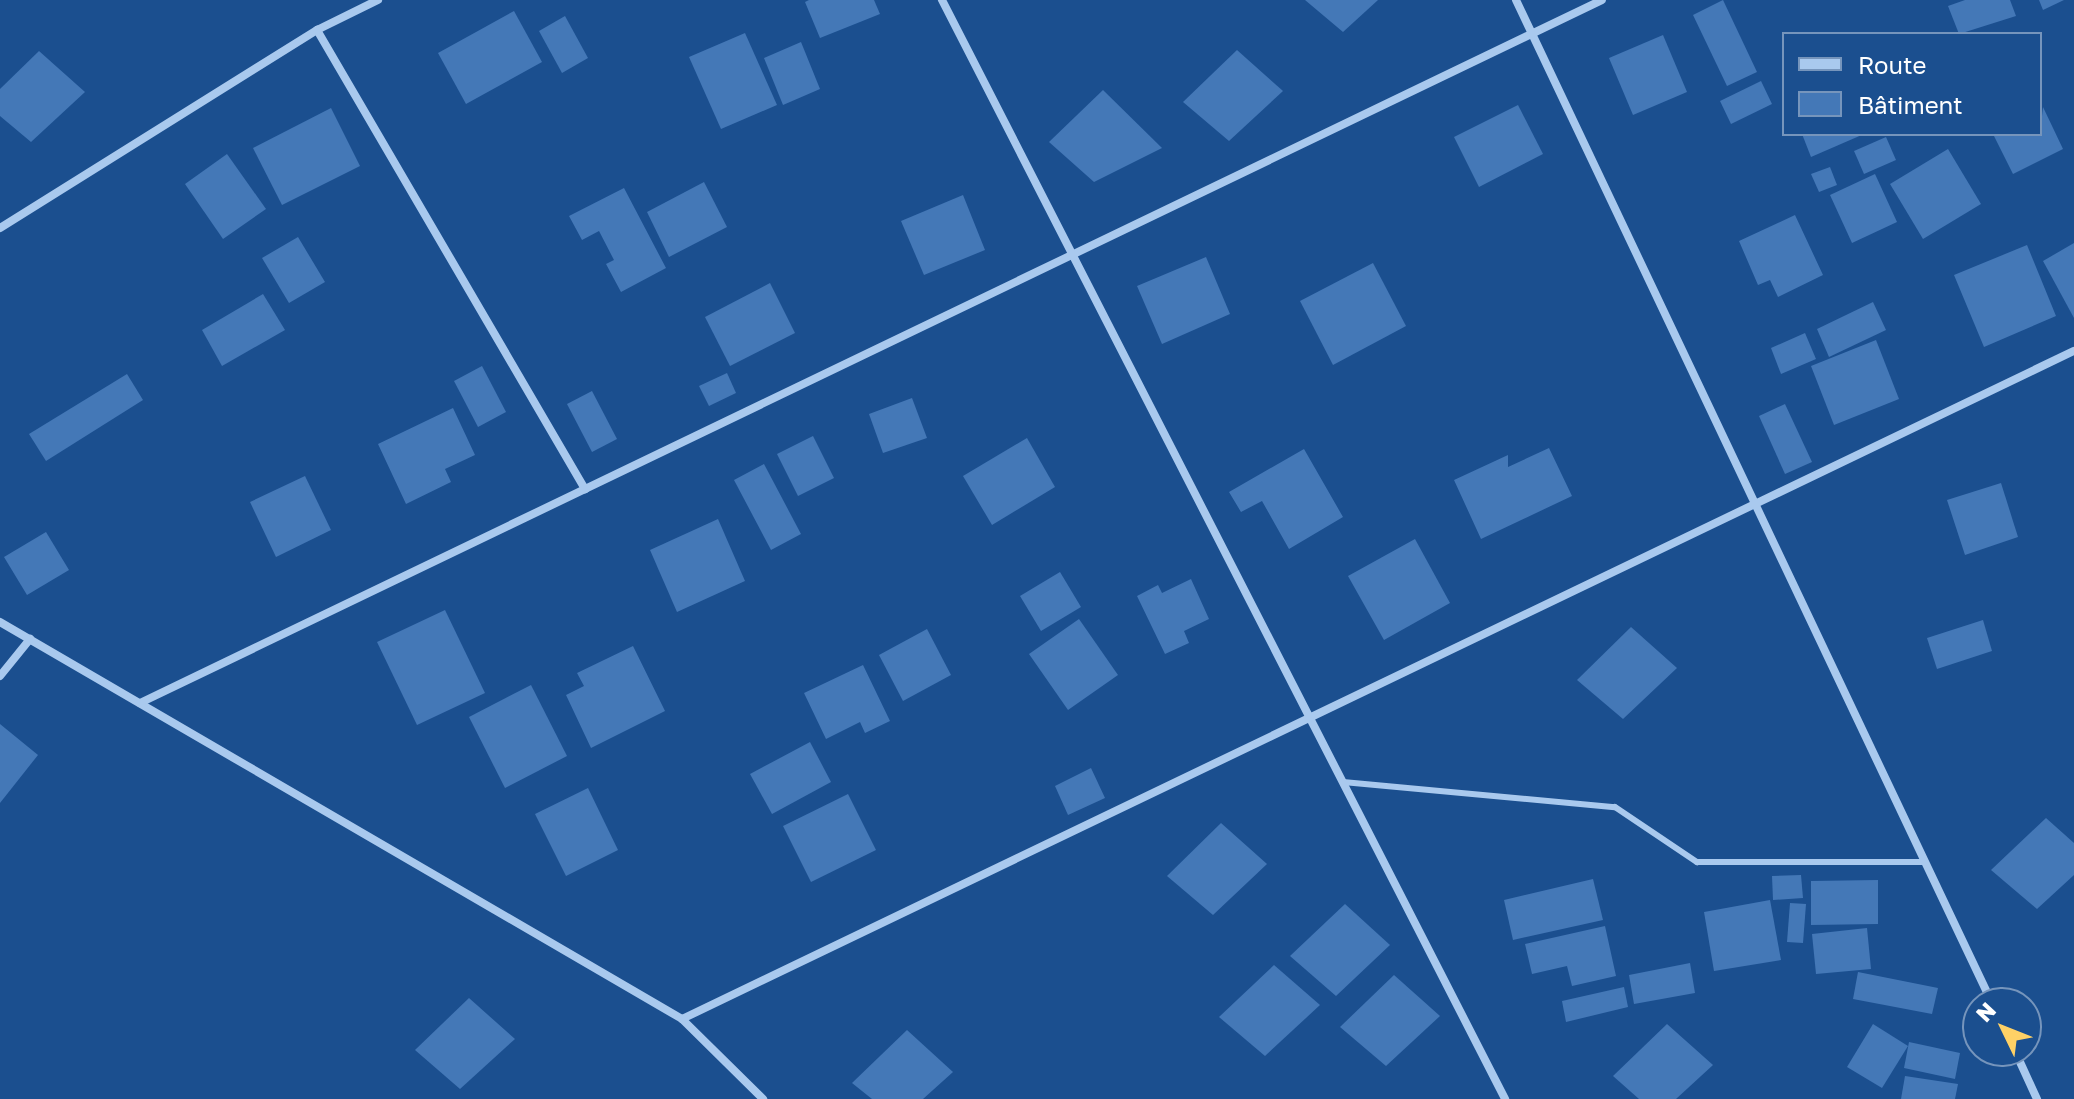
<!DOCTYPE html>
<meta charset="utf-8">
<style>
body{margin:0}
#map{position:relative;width:2074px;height:1099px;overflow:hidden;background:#1b4f8f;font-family:"Golos Text",sans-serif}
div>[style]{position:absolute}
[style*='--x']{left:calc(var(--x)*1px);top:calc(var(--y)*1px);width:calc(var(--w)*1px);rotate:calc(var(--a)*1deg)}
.building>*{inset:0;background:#4478b7}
.lane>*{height:6px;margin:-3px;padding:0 3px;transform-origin:3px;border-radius:3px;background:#a9c9ee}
.street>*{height:8px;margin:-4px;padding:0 4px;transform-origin:4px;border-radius:4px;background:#a9c9ee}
span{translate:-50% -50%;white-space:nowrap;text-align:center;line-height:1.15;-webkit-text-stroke:6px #1b4f8f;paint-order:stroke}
.legend{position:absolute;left:1782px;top:32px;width:260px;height:104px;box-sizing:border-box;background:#1b4f8f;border:2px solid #7695bc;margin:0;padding:10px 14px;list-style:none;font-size:24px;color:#fff}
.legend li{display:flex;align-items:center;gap:16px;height:40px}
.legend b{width:40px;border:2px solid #7695bc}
.north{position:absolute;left:1962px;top:987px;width:80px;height:80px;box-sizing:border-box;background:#1b4f8f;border:2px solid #7695bc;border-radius:50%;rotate:313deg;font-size:22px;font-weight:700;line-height:32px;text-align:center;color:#fff}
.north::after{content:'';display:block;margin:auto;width:28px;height:36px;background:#ffd166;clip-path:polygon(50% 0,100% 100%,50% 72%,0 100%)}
</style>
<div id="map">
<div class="building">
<div style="clip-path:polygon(809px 0,874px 0,880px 14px,820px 38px,805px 2px)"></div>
<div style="clip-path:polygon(1305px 0,1378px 0,1343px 32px)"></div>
<div style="clip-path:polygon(1723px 0,1757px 72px,1727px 86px,1693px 15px)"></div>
<div style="clip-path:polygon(1965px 0,2010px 0,2016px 16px,1959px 34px,1948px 6px)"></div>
<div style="clip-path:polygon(2039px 0,2064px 0,2043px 10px)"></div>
<div style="clip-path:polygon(514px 11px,542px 62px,466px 104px,438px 53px)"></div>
<div style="clip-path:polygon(565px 16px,588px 58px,562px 73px,539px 31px)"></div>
<div style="clip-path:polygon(745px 33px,777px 105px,721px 129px,689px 57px)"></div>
<div style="clip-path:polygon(1663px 35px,1687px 92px,1633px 115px,1609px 58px)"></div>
<div style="clip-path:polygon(801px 42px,820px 89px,783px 105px,764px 58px)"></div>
<div style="clip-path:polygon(1237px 50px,1283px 91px,1229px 141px,1183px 102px)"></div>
<div style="clip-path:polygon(39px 51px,85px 92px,31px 142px,0 116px,0 89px)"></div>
<div style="clip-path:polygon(1761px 81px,1772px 104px,1731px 124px,1720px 101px)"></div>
<div style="clip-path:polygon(1103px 90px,1162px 148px,1094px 182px,1049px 142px)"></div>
<div style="clip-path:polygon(1518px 105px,1543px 154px,1479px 187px,1454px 137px)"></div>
<div style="clip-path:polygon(2043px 107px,2063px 149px,2013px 174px,1993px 134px,2040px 134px)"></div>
<div style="clip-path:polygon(331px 108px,360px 166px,282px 205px,253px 148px)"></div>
<div style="clip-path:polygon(1802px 134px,1864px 134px,1811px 157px)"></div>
<div style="clip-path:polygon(1886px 137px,1896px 160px,1864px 174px,1854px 151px)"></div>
<div style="clip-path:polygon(1948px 149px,1981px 204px,1923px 239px,1890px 184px)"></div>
<div style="clip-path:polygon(227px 154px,266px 209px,223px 239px,185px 184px)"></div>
<div style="clip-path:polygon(1830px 167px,1837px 185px,1819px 192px,1811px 174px)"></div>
<div style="clip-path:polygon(1875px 174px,1897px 222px,1852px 243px,1830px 195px)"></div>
<div style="clip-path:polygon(704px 182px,727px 227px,669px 257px,647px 212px)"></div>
<div style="clip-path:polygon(624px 188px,666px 268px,621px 292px,606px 264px,614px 260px,599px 231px,582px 240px,569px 216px)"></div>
<div style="clip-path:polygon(963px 195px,985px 250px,924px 275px,901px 221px)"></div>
<div style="clip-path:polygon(1795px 215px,1823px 275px,1778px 297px,1770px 280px,1758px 285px,1739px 241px)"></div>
<div style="clip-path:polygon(298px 237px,325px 282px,289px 303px,262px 258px)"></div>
<div style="clip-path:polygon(2074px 243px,2074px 318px,2043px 261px)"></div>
<div style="clip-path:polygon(2027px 245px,2056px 316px,1984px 347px,1954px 275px)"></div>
<div style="clip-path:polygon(1206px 257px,1230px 314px,1162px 344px,1137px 286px)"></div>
<div style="clip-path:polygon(1373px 263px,1406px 326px,1333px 365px,1300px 301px)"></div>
<div style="clip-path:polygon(770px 283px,795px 333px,730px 366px,705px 317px)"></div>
<div style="clip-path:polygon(263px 294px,285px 330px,222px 366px,202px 330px)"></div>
<div style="clip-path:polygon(1873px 302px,1886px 330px,1829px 357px,1817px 329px)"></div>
<div style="clip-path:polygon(1805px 333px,1816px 359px,1781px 374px,1771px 348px)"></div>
<div style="clip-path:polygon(1876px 340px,1899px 399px,1834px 425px,1811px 366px)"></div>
<div style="clip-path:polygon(482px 366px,506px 412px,478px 427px,454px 381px)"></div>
<div style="clip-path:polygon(727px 373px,736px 393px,709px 406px,699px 386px)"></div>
<div style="clip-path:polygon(127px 374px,143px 400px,46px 461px,29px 434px)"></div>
<div style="clip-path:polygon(592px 391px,617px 439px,592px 452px,567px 404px)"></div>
<div style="clip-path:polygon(912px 398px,927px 438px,883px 453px,869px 414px)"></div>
<div style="clip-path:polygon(1785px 404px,1812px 462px,1785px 474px,1759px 416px)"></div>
<div style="clip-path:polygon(453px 408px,475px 455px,445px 469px,451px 482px,406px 504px,378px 444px)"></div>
<div style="clip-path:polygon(813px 436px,834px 478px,798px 496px,777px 454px)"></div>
<div style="clip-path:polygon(1027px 438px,1055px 487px,992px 525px,963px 476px)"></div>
<div style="clip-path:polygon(1549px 448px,1572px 496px,1481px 539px,1454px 480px,1508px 455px,1508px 467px)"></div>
<div style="clip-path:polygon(1304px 449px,1343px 517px,1289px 549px,1262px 501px,1241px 512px,1229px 492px)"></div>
<div style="clip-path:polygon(764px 464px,801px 534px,771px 550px,734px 480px)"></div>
<div style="clip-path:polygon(305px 476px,331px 530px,276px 557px,250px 502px)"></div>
<div style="clip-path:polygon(2001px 483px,2018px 537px,1965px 555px,1947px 500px)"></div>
<div style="clip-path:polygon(718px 519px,745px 581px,677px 612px,650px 550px)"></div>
<div style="clip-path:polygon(46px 532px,69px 570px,27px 595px,4px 557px)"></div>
<div style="clip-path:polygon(1415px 539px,1450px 603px,1384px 640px,1348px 576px)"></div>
<div style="clip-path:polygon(1060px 572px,1081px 607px,1041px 631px,1020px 596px)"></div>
<div style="clip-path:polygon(1191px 579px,1209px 619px,1184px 631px,1189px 643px,1165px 654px,1137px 596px,1158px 585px,1162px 593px)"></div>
<div style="clip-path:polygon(445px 610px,485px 693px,417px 725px,377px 642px)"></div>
<div style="clip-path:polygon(1079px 619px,1118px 675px,1068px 710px,1029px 654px)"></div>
<div style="clip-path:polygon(1983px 620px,1992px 651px,1937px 669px,1927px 638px)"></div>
<div style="clip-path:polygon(1631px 627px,1677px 668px,1623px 719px,1577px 680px)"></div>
<div style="clip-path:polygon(927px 629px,951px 675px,903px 701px,879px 655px)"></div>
<div style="clip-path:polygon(633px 646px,665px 711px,591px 748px,566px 695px,584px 686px,577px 673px)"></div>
<div style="clip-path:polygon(863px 665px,890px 721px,865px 733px,860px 722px,826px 739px,804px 693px)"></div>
<div style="clip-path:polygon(531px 685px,567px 756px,505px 788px,469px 717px)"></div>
<div style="clip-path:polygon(0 724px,38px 755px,0 803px)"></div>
<div style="clip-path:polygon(810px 742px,831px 782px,772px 814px,750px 774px)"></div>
<div style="clip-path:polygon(1091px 768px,1105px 798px,1068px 815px,1055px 786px)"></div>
<div style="clip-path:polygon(588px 788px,618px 850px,566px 876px,535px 814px)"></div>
<div style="clip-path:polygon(848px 794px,876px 850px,811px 882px,783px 826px)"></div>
<div style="clip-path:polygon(2046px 818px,2074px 843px,2074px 875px,2037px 909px,1991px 870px)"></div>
<div style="clip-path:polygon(1221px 823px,1267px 864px,1213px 915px,1167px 876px)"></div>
<div style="clip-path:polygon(1801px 875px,1803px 898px,1773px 900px,1772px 876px)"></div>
<div style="clip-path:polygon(1593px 879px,1603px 920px,1513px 940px,1504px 900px)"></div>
<div style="clip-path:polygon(1878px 880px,1878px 924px,1811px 925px,1811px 881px)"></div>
<div style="clip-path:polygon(1770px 900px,1781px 960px,1714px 971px,1704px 912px)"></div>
<div style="clip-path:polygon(1790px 903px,1806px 904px,1803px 943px,1787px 942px)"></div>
<div style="clip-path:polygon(1345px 904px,1390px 945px,1336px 996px,1290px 956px)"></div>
<div style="clip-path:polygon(1605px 926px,1616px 976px,1572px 986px,1567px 966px,1532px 974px,1525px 944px)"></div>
<div style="clip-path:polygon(1867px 928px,1871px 969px,1816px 974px,1812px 934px)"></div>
<div style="clip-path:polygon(1690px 963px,1695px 993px,1634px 1004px,1629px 975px)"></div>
<div style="clip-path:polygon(1274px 965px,1320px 1005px,1265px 1056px,1219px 1017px)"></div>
<div style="clip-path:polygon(1858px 972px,1938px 988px,1932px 1014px,1853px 999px)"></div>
<div style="clip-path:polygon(1394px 975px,1440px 1016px,1386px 1066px,1340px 1027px)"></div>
<div style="clip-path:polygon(1624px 987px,1628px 1007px,1566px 1022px,1562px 1001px)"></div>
<div style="clip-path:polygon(469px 998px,515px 1039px,460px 1089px,415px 1050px)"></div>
<div style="clip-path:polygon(1667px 1024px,1713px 1065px,1676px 1099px,1639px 1099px,1613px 1076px)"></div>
<div style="clip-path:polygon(1873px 1024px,1908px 1046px,1882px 1088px,1847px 1067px)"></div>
<div style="clip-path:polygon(907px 1030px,953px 1072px,923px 1099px,872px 1099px,852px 1083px)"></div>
<div style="clip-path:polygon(1909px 1042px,1960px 1053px,1955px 1079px,1904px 1068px)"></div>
<div style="clip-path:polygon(1905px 1076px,1958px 1084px,1955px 1099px,1901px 1099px)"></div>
</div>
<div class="lane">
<div style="--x:1343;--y:782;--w:273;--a:5.3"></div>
<div style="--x:1615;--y:807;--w:99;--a:33.9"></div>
<div style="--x:1697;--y:862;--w:228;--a:0"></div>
</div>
<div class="street">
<div style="--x:942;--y:0;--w:1235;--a:62.87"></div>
<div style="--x:1516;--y:0;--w:1110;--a:64.61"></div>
<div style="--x:317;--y:30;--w:532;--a:59.72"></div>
<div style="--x:0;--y:228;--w:374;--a:-32"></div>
<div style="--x:317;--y:30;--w:68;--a:-26.2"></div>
<div style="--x:0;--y:622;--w:789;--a:30.2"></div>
<div style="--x:682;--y:1019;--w:114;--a:44.6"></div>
<div style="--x:0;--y:676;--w:48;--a:-51"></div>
<div style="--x:140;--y:703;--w:1622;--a:-25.68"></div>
<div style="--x:682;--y:1019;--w:1544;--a:-25.64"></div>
<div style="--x:2015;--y:1051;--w:53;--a:65.4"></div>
</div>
<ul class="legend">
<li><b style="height:10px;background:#a9c9ee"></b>Route</li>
<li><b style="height:22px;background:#4478b7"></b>Bâtiment</li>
</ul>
<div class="north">N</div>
</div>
